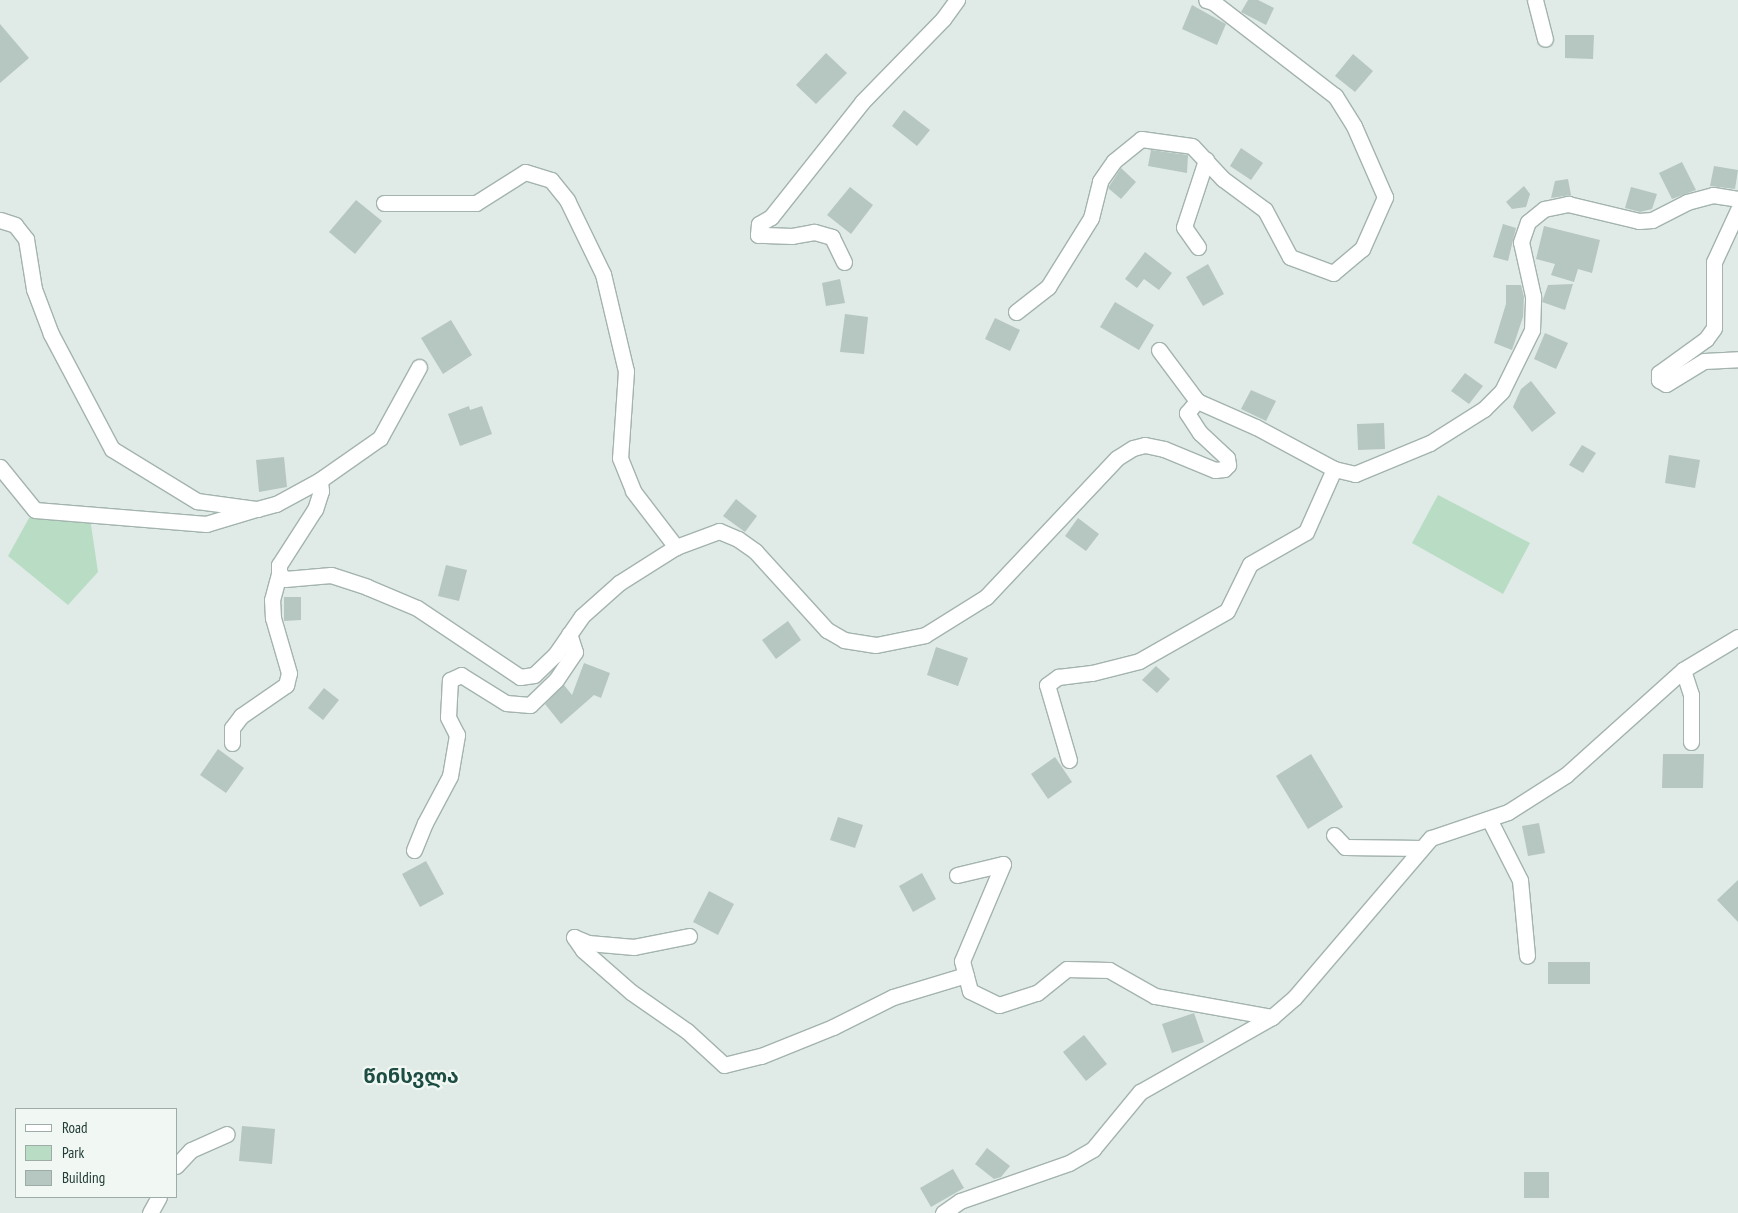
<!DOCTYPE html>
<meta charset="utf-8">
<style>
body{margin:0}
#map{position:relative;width:1738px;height:1213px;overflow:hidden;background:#e0ebe7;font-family:"PT Sans Narrow","Noto Sans Georgian",sans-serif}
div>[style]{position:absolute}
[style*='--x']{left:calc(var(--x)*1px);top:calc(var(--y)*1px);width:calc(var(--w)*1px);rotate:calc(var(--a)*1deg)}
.green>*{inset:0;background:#b9dcc4}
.building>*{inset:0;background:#b6c6c0}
.roads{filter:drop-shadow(1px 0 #a3b3ae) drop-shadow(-1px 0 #a3b3ae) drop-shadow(0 1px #a3b3ae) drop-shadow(0 -1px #a3b3ae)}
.minor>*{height:15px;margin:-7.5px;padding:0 7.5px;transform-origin:7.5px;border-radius:7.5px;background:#fff}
span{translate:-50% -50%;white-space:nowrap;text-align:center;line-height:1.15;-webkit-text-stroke:4.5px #f1f8f4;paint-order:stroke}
.quarter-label{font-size:20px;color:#1d4d43;font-weight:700}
.legend{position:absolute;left:15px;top:1108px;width:162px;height:90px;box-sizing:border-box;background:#f1f8f4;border:1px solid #9eaca8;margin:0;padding:6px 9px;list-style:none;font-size:15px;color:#213b35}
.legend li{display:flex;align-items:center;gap:10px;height:25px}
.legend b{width:25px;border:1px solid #9eaca8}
</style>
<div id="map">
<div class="green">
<div style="clip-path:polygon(1438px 495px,1530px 543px,1503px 594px,1412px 543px)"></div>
<div style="clip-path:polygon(29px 518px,90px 518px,98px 572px,68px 605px,8px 556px)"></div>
</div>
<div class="building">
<div style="clip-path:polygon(1248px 0,1258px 0,1274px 8px,1266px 25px,1241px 12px)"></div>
<div style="clip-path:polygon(1192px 5px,1226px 24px,1217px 45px,1182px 29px)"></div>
<div style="clip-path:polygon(0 24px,29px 58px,0 83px)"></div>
<div style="clip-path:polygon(1565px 35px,1594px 35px,1593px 59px,1565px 58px)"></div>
<div style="clip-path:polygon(826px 53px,847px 73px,816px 104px,796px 85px)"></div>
<div style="clip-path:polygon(1353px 54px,1373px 71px,1355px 92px,1335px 76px)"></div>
<div style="clip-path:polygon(904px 110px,930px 130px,917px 146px,892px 126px)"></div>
<div style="clip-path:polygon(1241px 148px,1263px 163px,1251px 180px,1230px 166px)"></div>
<div style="clip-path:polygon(1151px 150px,1188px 155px,1187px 173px,1148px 166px)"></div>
<div style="clip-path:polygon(1682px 162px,1696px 190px,1672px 199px,1659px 173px)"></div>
<div style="clip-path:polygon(1714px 166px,1738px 170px,1735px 189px,1710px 186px)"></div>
<div style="clip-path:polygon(1121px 168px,1136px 182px,1121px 199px,1108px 188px)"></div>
<div style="clip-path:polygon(1568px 179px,1571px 195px,1551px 198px,1555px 181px)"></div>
<div style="clip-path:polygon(1524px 186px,1530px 194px,1526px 207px,1512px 209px,1506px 202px)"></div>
<div style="clip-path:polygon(850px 187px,873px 205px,851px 234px,827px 215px)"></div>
<div style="clip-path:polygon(1631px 187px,1657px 194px,1652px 209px,1640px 212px,1625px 208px)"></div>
<div style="clip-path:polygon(356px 200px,382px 221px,355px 254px,329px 232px)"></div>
<div style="clip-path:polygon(1503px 224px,1516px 228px,1508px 261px,1493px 257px)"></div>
<div style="clip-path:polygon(1544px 226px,1600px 240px,1592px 273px,1578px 269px,1574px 282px,1551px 275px,1555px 264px,1536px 259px)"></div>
<div style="clip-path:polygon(1145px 252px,1172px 273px,1159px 290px,1144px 279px,1137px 288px,1125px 279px)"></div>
<div style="clip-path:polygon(1208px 264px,1224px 294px,1203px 306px,1186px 277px)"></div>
<div style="clip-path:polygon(840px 279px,845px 303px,826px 306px,822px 283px)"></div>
<div style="clip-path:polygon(1573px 284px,1565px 310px,1542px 302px,1548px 285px)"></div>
<div style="clip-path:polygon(1506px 285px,1521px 285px,1524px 297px,1523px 317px,1512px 350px,1494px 343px,1506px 304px)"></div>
<div style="clip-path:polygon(1115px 302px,1154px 325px,1139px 350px,1100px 327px)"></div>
<div style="clip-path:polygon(845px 314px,868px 317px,864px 354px,840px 352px)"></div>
<div style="clip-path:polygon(995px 318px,1020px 330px,1010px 351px,985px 339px)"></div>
<div style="clip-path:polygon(451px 320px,472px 355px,443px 374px,421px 338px)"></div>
<div style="clip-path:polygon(1545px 333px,1568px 343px,1556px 369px,1534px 359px)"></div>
<div style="clip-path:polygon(1465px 373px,1483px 386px,1469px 404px,1451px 391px)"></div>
<div style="clip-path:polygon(1531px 381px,1556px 413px,1532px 432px,1513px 407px,1521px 389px)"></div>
<div style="clip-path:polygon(1251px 390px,1276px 401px,1266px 421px,1241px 409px)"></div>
<div style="clip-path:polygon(469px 406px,470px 410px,482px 406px,492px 434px,460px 446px,448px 414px)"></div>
<div style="clip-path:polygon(1384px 423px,1385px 449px,1358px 450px,1357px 424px)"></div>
<div style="clip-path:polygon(1582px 445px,1596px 453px,1583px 473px,1569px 465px)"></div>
<div style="clip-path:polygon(1669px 455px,1700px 460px,1695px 488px,1665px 483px)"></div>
<div style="clip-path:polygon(284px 457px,287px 487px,259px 492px,256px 460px)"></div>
<div style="clip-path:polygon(736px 499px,757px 516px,745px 532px,723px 516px)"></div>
<div style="clip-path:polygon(1078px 518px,1099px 534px,1086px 551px,1065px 536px)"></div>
<div style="clip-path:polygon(446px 565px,467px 570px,459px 601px,438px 596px)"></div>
<div style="clip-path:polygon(284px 597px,301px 597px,301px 620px,284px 621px)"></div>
<div style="clip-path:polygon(788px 621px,801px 640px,776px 659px,762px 640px)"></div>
<div style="clip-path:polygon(936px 647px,968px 658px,958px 686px,927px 675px)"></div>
<div style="clip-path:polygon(584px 663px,610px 673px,601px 698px,594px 695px,561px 724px,545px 704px,564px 685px,572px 695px)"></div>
<div style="clip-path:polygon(1156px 666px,1170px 679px,1157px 693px,1142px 680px)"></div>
<div style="clip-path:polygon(324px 688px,339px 700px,323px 720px,308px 708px)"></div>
<div style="clip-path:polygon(218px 749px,244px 768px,226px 793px,200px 775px)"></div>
<div style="clip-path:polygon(1311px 754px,1343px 807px,1308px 829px,1276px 776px)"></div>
<div style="clip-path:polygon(1663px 754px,1704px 754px,1703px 788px,1662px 788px)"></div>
<div style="clip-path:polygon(1055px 757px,1072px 782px,1048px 799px,1031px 774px)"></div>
<div style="clip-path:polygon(838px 817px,863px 825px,855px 848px,830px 840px)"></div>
<div style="clip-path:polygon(1539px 823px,1545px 853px,1528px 856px,1522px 826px)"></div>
<div style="clip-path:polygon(426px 861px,444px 894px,420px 907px,402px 874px)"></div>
<div style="clip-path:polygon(922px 873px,936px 899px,913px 912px,899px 886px)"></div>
<div style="clip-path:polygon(1738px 880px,1738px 922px,1717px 900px)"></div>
<div style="clip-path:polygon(709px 891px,734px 904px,718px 935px,693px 922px)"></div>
<div style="clip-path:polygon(1548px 962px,1590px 962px,1590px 984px,1548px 984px)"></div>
<div style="clip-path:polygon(1194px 1013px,1204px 1042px,1172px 1053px,1162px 1024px)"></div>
<div style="clip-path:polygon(1084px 1035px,1107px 1064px,1086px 1081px,1063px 1052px)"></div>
<div style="clip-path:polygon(242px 1126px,275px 1129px,272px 1164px,239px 1161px)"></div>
<div style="clip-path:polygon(987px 1148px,1010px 1166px,1001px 1177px,994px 1179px,975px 1164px)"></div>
<div style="clip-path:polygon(953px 1169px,964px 1188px,931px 1207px,920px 1188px)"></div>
<div style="clip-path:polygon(1524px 1172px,1549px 1172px,1549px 1198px,1524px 1198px)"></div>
</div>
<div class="roads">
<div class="minor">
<div style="--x:1535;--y:0;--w:40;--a:75.6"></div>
<div style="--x:384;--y:203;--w:92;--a:0"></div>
<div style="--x:476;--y:203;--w:58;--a:-32.3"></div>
<div style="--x:525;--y:172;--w:27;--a:17"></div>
<div style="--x:551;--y:180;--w:26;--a:51"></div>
<div style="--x:567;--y:200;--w:82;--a:64.1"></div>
<div style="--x:603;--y:274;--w:100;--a:76.7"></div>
<div style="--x:626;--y:371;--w:87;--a:93.9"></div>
<div style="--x:620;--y:458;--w:35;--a:68"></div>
<div style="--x:633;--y:491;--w:71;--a:52.5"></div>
<div style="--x:1738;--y:210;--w:57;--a:114.8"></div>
<div style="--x:1714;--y:262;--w:66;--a:90"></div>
<div style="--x:1714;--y:328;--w:14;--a:126"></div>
<div style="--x:1706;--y:339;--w:58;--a:144.1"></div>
<div style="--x:1659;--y:373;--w:7;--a:90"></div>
<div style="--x:1659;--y:380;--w:8;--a:30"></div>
<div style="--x:1666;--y:384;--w:44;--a:-31.2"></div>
<div style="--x:1704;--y:361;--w:34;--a:-3"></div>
<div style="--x:0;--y:220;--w:16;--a:18"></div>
<div style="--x:15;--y:225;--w:18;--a:52"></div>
<div style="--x:26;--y:239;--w:51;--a:80.9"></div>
<div style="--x:34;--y:289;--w:48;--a:69.3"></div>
<div style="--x:51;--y:334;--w:130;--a:62.1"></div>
<div style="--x:112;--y:449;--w:100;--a:31.5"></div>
<div style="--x:197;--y:501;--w:61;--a:7.6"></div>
<div style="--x:257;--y:509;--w:20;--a:-15"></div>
<div style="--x:276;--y:504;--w:50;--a:-28.6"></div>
<div style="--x:320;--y:480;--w:73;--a:-35"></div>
<div style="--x:380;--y:438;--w:81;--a:-61.2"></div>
<div style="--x:1198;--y:247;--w:24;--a:-125"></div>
<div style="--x:1184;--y:227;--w:71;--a:-71.8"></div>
<div style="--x:844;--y:262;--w:28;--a:-116"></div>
<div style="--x:832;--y:237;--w:19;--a:-164"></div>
<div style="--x:814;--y:232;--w:22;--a:170"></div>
<div style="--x:792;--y:236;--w:34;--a:-178"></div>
<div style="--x:758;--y:235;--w:11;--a:-85"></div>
<div style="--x:759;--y:224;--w:14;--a:-30"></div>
<div style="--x:771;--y:217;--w:147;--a:-51.6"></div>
<div style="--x:862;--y:102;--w:116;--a:-45.7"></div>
<div style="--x:943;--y:19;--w:24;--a:-54"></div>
<div style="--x:1016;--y:312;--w:41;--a:-38"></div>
<div style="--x:1048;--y:287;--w:81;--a:-58.1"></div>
<div style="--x:1091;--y:218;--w:38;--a:-76"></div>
<div style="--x:1100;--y:181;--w:24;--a:-55"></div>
<div style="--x:1114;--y:161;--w:35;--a:-39"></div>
<div style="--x:1141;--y:139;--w:51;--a:7.8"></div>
<div style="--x:1192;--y:146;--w:45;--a:46.8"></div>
<div style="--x:1223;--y:179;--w:52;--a:36.4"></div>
<div style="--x:1265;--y:210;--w:53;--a:62"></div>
<div style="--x:1290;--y:257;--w:46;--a:20.4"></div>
<div style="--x:1333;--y:273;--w:38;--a:-40"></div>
<div style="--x:1362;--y:249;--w:57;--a:-66.1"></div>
<div style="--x:1385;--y:197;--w:77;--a:-113.6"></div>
<div style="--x:1354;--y:126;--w:36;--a:-122"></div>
<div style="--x:1335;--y:96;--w:154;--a:-142.4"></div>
<div style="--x:1213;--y:2;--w:7;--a:-164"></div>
<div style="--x:1159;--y:350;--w:64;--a:53.3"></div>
<div style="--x:0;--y:467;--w:55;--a:50.9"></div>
<div style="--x:35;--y:510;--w:172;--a:4.7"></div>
<div style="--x:206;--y:524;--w:52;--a:-16.7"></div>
<div style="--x:320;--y:480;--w:11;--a:85"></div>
<div style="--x:321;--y:491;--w:19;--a:108"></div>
<div style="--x:315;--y:509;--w:67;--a:122.7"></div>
<div style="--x:279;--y:565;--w:8;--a:90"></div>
<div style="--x:279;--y:573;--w:8;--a:45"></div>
<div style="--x:285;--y:579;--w:46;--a:-5"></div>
<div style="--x:331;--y:575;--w:38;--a:18"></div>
<div style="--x:367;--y:587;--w:54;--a:22.8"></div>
<div style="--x:417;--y:608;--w:124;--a:33.8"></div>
<div style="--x:520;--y:677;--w:14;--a:-8"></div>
<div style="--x:534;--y:675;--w:29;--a:-44"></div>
<div style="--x:555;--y:655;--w:47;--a:-55.3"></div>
<div style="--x:582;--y:616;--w:50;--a:-41.7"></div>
<div style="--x:619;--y:583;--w:67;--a:-32.3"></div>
<div style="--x:676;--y:547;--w:46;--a:-20.4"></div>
<div style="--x:719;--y:531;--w:21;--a:23"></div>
<div style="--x:738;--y:539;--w:21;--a:35"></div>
<div style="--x:755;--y:551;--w:107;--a:47.7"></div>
<div style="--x:827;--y:630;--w:20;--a:30"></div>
<div style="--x:844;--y:640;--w:32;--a:9"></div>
<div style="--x:876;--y:645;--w:50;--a:-11.5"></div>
<div style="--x:925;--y:635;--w:72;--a:-31.9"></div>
<div style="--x:986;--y:597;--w:191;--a:-46.7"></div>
<div style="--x:1117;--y:458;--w:19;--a:-32"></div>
<div style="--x:1133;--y:448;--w:12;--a:-14"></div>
<div style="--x:1145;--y:445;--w:19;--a:12"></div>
<div style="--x:1164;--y:449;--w:55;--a:22.4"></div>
<div style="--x:1215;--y:470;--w:9;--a:-6"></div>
<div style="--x:1224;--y:469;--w:6;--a:-45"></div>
<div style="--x:1228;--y:465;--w:7;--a:-98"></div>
<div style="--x:1227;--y:458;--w:37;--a:-137"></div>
<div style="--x:1200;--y:433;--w:24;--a:-123"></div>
<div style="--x:1187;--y:413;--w:16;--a:-50"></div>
<div style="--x:1197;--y:401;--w:64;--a:23.8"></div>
<div style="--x:1256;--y:427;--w:89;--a:28.3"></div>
<div style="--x:1334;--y:469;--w:22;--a:13"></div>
<div style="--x:1355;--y:474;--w:81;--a:-22.5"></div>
<div style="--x:1430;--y:443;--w:64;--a:-32.2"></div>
<div style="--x:1484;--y:409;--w:25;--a:-45"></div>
<div style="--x:1502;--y:391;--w:68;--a:-63.8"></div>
<div style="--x:1532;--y:330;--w:34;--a:-88"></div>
<div style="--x:1533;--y:296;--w:55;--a:-102.5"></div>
<div style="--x:1521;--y:242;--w:21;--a:-71"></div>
<div style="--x:1528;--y:222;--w:21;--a:-39"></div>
<div style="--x:1544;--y:209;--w:25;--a:-12"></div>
<div style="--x:1568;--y:204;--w:73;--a:13.5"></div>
<div style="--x:1639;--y:221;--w:13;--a:-4"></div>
<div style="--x:1652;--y:220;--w:39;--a:-27"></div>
<div style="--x:1687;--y:202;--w:27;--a:-15"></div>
<div style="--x:1713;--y:195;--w:25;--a:9"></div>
<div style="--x:1683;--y:670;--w:26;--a:72"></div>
<div style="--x:1691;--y:695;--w:47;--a:90"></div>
<div style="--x:232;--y:743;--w:15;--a:-90"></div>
<div style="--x:232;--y:728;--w:15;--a:-53"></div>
<div style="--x:241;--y:716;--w:55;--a:-34.6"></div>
<div style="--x:286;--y:685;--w:12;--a:-76"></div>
<div style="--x:289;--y:673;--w:57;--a:-106.2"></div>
<div style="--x:273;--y:618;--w:18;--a:-93"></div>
<div style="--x:272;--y:600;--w:28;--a:-75"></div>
<div style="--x:1069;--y:760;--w:78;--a:-106.3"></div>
<div style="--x:1047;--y:685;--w:14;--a:-36"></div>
<div style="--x:1058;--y:677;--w:34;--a:-7"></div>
<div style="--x:1092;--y:673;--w:49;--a:-14.3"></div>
<div style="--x:1139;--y:661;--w:101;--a:-29.6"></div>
<div style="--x:1227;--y:611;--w:52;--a:-63.9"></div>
<div style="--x:1250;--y:564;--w:64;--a:-29.7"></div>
<div style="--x:1306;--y:532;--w:69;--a:-66"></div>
<div style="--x:1489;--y:819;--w:68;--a:63.1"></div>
<div style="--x:1520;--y:880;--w:76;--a:84.7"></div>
<div style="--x:1334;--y:835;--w:16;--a:47"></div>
<div style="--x:1345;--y:847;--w:77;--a:0.7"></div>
<div style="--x:414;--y:850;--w:29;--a:-68"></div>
<div style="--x:425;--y:823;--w:53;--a:-62"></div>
<div style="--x:450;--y:776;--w:42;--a:-80.3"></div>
<div style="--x:457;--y:735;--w:20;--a:-117"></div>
<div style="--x:448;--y:717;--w:37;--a:-87"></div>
<div style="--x:450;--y:680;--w:12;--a:-24"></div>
<div style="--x:461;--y:675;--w:53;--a:31.9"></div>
<div style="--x:506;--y:703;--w:24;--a:5"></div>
<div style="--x:530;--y:705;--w:36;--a:-44"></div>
<div style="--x:556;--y:680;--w:34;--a:-56"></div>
<div style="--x:575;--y:652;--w:19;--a:-108"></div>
<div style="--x:957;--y:875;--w:47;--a:-13.4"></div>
<div style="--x:1003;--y:864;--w:105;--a:112.9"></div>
<div style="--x:962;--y:961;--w:31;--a:75"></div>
<div style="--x:970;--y:991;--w:32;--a:26"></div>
<div style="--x:999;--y:1005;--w:40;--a:-18"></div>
<div style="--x:1037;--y:993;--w:38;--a:-39"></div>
<div style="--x:1067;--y:969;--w:42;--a:1.4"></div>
<div style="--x:1109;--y:970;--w:53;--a:29.5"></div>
<div style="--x:1155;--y:996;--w:119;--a:10.2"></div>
<div style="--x:689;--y:936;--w:56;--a:168.7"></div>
<div style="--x:634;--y:947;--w:46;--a:-175"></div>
<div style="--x:588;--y:943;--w:15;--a:-157"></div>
<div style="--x:574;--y:937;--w:16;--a:55"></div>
<div style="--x:583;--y:950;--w:64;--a:41.2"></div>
<div style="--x:631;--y:992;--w:68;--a:34.9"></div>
<div style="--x:687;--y:1031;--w:50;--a:42.6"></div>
<div style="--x:724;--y:1065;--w:38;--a:-14"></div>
<div style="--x:761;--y:1056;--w:78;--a:-21.9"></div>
<div style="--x:833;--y:1027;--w:67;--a:-26.6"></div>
<div style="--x:893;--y:997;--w:76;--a:-16.8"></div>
<div style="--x:176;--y:1166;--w:22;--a:-47"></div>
<div style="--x:191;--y:1150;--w:39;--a:-24"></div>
<div style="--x:150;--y:1213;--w:18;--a:-61"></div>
<div style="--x:943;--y:1213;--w:21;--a:-35"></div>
<div style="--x:960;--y:1201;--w:115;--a:-19.2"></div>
<div style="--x:1069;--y:1163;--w:28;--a:-30"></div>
<div style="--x:1093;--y:1149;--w:74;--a:-50.5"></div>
<div style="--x:1140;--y:1092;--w:152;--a:-29.6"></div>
<div style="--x:1272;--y:1017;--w:30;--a:-41"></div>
<div style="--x:1295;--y:997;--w:209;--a:-49.5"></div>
<div style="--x:1431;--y:838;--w:81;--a:-18.7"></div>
<div style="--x:1508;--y:812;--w:69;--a:-32.5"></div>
<div style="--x:1566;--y:775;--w:157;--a:-41.9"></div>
<div style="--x:1683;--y:670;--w:64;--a:-31"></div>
</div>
</div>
<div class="quarter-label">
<span style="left:411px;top:1076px">წინსვლა</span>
</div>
<ul class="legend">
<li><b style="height:6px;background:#fff"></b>Road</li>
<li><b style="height:14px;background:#b9dcc4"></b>Park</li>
<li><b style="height:14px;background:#b6c6c0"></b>Building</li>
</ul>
</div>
